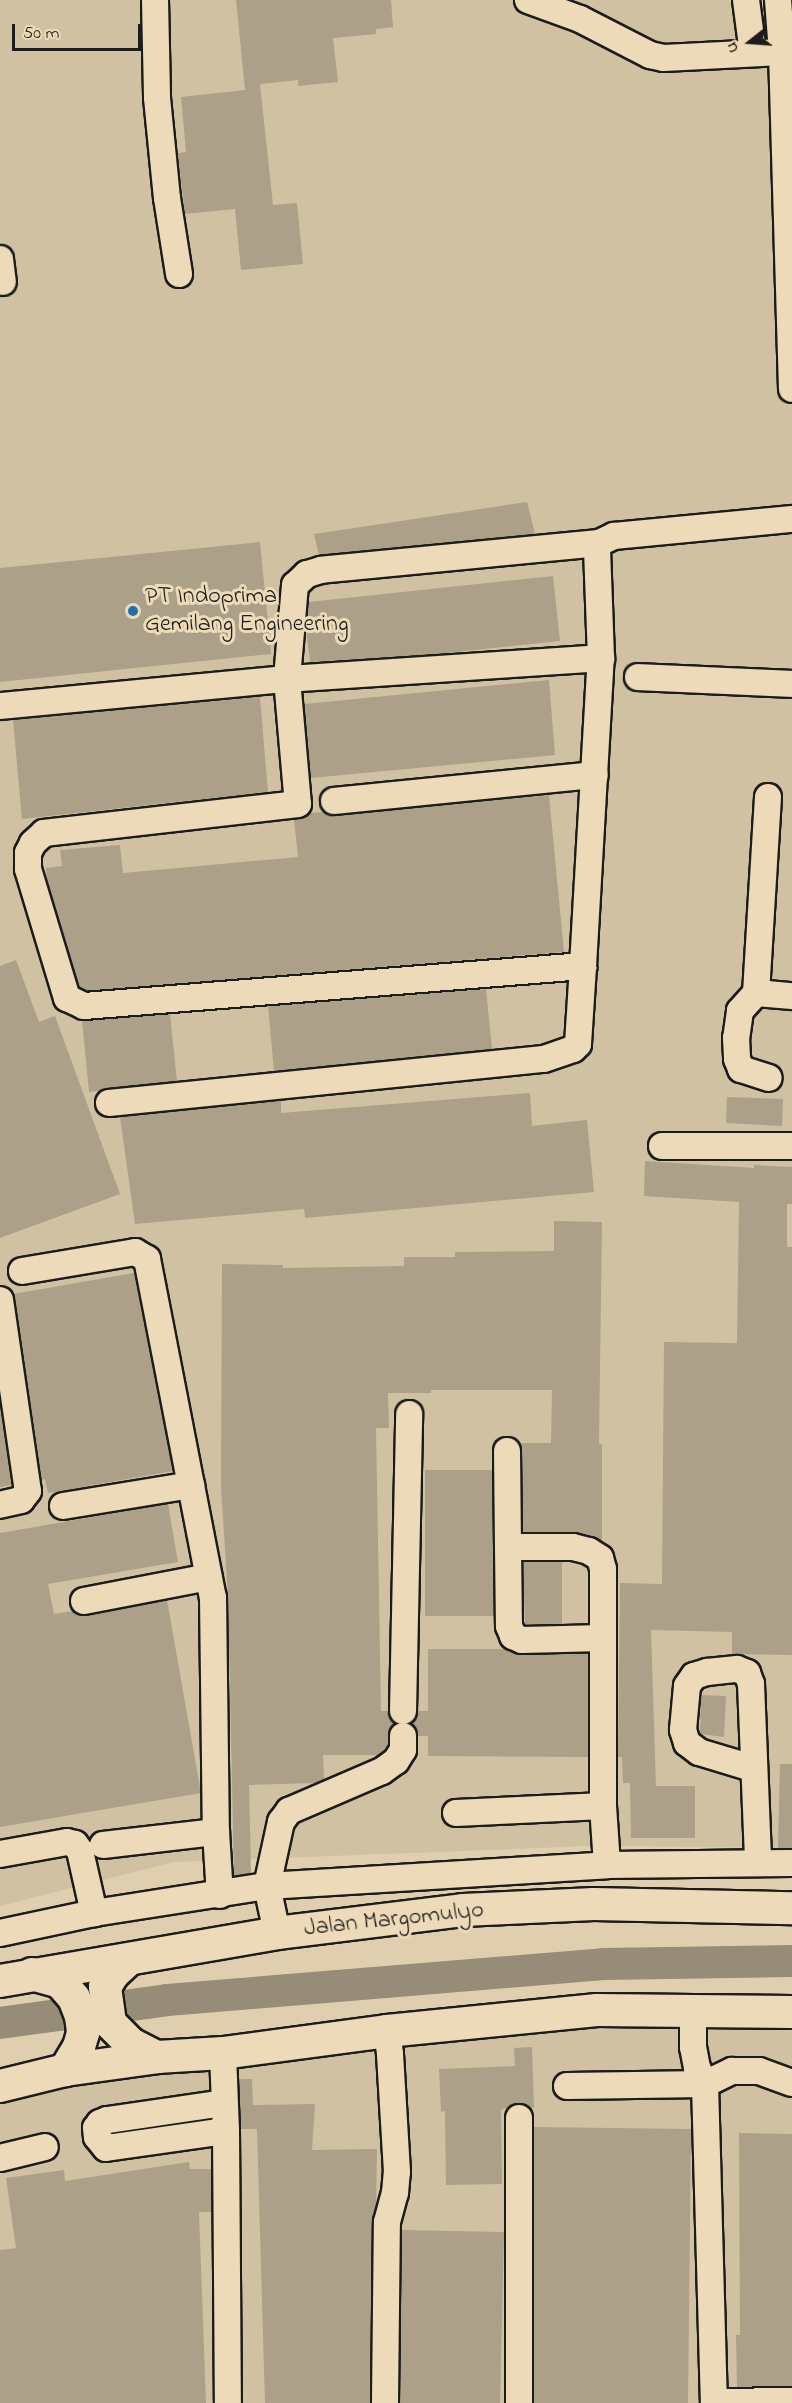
<!DOCTYPE html>
<style>
body{margin:0}
#map{position:relative;width:792px;height:2403px;overflow:hidden;background:#e0cfaf;font-family:"Indie Flower",sans-serif}
div>[style]{position:absolute}
[style*='--x']{left:calc(var(--x)*1px);top:calc(var(--y)*1px);width:calc(var(--w)*1px);rotate:calc(var(--a)*1deg)}
.built>*{inset:0;background:#d1c1a3}
.river>*{height:32px;margin:-16px;padding:0 16px;transform-origin:16px;border-radius:16px;background:#978c78}
.building>*{inset:0;background:#ada088}
.roads{filter:drop-shadow(2px 0 #1c1c1c) drop-shadow(-2px 0 #1c1c1c) drop-shadow(0 2px #1c1c1c) drop-shadow(0 -2px #1c1c1c)}
.minor>*{height:26px;margin:-13px;padding:0 13px;transform-origin:13px;border-radius:13px;background:#eddab8}
.major>*{height:32px;margin:-16px;padding:0 16px;transform-origin:16px;border-radius:16px;background:#eddab8}
.dots>*{width:16px;height:16px;translate:-50% -50%;box-sizing:border-box;border:3px solid #eddab8;border-radius:50%}
span{translate:-50% -50%;white-space:nowrap;text-align:center;line-height:1.15;-webkit-text-stroke:6px #eddab8;paint-order:stroke}
.poi-label{font-size:24px;color:#1c1c1c}
.left{translate:0 -50%;text-align:left}
.street-label{font-size:24px;color:#1c1c1c}
.north{position:absolute;left:720px;top:12px;width:60px;height:60px;-webkit-text-stroke:4px #eddab8;paint-order:stroke;rotate:253deg;font-size:16px;font-weight:700;line-height:24px;text-align:center;color:#1c1c1c}
.north::after{content:'';display:block;margin:auto;width:21px;height:27px;background:#1c1c1c;clip-path:polygon(50% 0,100% 100%,50% 72%,0 100%)}
.scale{position:absolute;left:12px;top:24px;width:129px;height:27px;box-sizing:border-box;border:3px solid #1c1c1c;border-top:0;padding-left:8px;font-size:18px;line-height:21px;white-space:nowrap;color:#1c1c1c;-webkit-text-stroke:4px #eddab8;paint-order:stroke}
</style>
<div id="map">
<div class="built">
<div style="clip-path:polygon(0 0,792px 0,792px 1848px,592px 1846px,174px 1862px,0 1906px)"></div>
<div style="clip-path:polygon(623px 2022px,792px 2023px,792px 2403px,0 2403px,0 2094px,226px 2054px)"></div>
</div>
<div class="river">
<div style="--x:0;--y:2023;--w:169;--a:-7.8"></div>
<div style="--x:167;--y:2000;--w:438;--a:-4.7"></div>
<div style="--x:604;--y:1964;--w:188;--a:-0.9"></div>
</div>
<div class="building">
<div style="clip-path:polygon(236px 0,391px 0,393px 27px,376px 29px,376px 34px,333px 38px,338px 82px,298px 86px,298px 80px,260px 84px,273px 205px,297px 203px,303px 264px,241px 270px,235px 209px,185px 214px,178px 153px,186px 152px,181px 97px,245px 90px)"></div>
<div style="clip-path:polygon(527px 502px,535px 534px,319px 555px,314px 534px)"></div>
<div style="clip-path:polygon(260px 542px,271px 654px,0 682px,0 568px)"></div>
<div style="clip-path:polygon(553px 576px,560px 641px,437px 654px,310px 662px,306px 627px,309px 602px)"></div>
<div style="clip-path:polygon(549px 680px,555px 755px,311px 778px,304px 704px)"></div>
<div style="clip-path:polygon(260px 697px,268px 792px,22px 819px,13px 720px)"></div>
<div style="clip-path:polygon(549px 795px,564px 952px,87px 991px,79px 987px,47px 879px,46px 868px,62px 866px,60px 850px,120px 845px,123px 873px,298px 857px,294px 820px,309px 813px,324px 812px,335px 816px)"></div>
<div style="clip-path:polygon(16px 960px,39px 1022px,55px 1016px,120px 1194px,0 1238px,0 966px)"></div>
<div style="clip-path:polygon(486px 989px,492px 1049px,274px 1071px,268px 1006px)"></div>
<div style="clip-path:polygon(170px 1014px,177px 1081px,89px 1092px,82px 1020px)"></div>
<div style="clip-path:polygon(530px 1093px,532px 1126px,587px 1120px,594px 1192px,305px 1218px,304px 1209px,135px 1224px,120px 1117px,281px 1101px,281px 1113px)"></div>
<div style="clip-path:polygon(727px 1097px,783px 1099px,782px 1126px,726px 1123px)"></div>
<div style="clip-path:polygon(645px 1161px,754px 1168px,754px 1165px,792px 1167px,792px 1204px,787px 1204px,787px 1247px,792px 1247px,792px 1655px,732px 1654px,732px 1632px,651px 1630px,656px 1786px,695px 1786px,695px 1838px,631px 1838px,630px 1783px,623px 1783px,622px 1757px,618px 1757px,620px 1583px,662px 1584px,664px 1342px,737px 1343px,739px 1202px,644px 1196px)"></div>
<div style="clip-path:polygon(554px 1221px,602px 1222px,599px 1444px,602px 1444px,602px 1541px,573px 1532px,523px 1532px,520px 1443px,551px 1443px,552px 1390px,431px 1390px,431px 1393px,388px 1393px,389px 1428px,376px 1428px,381px 1711px,388px 1711px,395px 1724px,390px 1729px,388px 1746px,378px 1755px,323px 1755px,324px 1779px,316px 1783px,249px 1785px,251px 1873px,234px 1876px,228px 1597px,221px 1487px,222px 1264px,283px 1265px,283px 1268px,404px 1266px,404px 1257px,455px 1257px,455px 1252px,554px 1251px)"></div>
<div style="clip-path:polygon(134px 1273px,173px 1471px,48px 1493px,45px 1479px,41px 1480px,13px 1294px)"></div>
<div style="clip-path:polygon(0 1403px,12px 1485px,0 1487px)"></div>
<div style="clip-path:polygon(425px 1470px,492px 1470px,494px 1616px,425px 1616px)"></div>
<div style="clip-path:polygon(168px 1504px,178px 1562px,48px 1584px,54px 1614px,73px 1611px,87px 1616px,167px 1600px,201px 1793px,0 1827px,0 1533px)"></div>
<div style="clip-path:polygon(523px 1562px,562px 1562px,562px 1624px,525px 1625px)"></div>
<div style="clip-path:polygon(428px 1649px,506px 1649px,522px 1655px,588px 1653px,588px 1757px,428px 1756px,428px 1736px,418px 1736px,411px 1723px,418px 1711px,428px 1711px)"></div>
<div style="clip-path:polygon(701px 1695px,726px 1696px,724px 1737px,700px 1734px)"></div>
<div style="clip-path:polygon(780px 1764px,792px 1764px,792px 1848px,778px 1848px)"></div>
<div style="clip-path:polygon(532px 2047px,534px 2108px,518px 2103px,501px 2110px,502px 2184px,446px 2185px,445px 2111px,441px 2112px,439px 2069px,515px 2066px,514px 2048px)"></div>
<div style="clip-path:polygon(239px 2079px,252px 2079px,253px 2105px,315px 2104px,312px 2150px,377px 2149px,376px 2206px,372px 2222px,370px 2403px,265px 2403px,257px 2129px,241px 2129px)"></div>
<div style="clip-path:polygon(534px 2127px,691px 2129px,688px 2403px,534px 2403px)"></div>
<div style="clip-path:polygon(739px 2133px,792px 2134px,792px 2386px,737px 2387px,736px 2335px,740px 2335px)"></div>
<div style="clip-path:polygon(189px 2162px,190px 2169px,211px 2169px,212px 2212px,199px 2212px,206px 2403px,0 2403px,0 2250px,16px 2248px,6px 2178px,64px 2170px,65px 2181px)"></div>
<div style="clip-path:polygon(402px 2230px,504px 2232px,500px 2403px,400px 2403px)"></div>
</div>
<div class="roads">
<div class="minor">
<div style="--x:155;--y:0;--w:98;--a:88.8"></div>
<div style="--x:157;--y:98;--w:100;--a:84.3"></div>
<div style="--x:167;--y:198;--w:77;--a:81"></div>
<div style="--x:528;--y:0;--w:55;--a:20.1"></div>
<div style="--x:580;--y:19;--w:79;--a:27.2"></div>
<div style="--x:650;--y:55;--w:14;--a:12"></div>
<div style="--x:664;--y:58;--w:118;--a:-2.9"></div>
<div style="--x:746;--y:0;--w:53;--a:82.5"></div>
<div style="--x:778;--y:0;--w:52;--a:85.6"></div>
<div style="--x:782;--y:52;--w:337;--a:88.3"></div>
<div style="--x:0;--y:259;--w:23;--a:83"></div>
<div style="--x:599;--y:543;--w:279;--a:174.5"></div>
<div style="--x:321;--y:570;--w:15;--a:164"></div>
<div style="--x:307;--y:574;--w:16;--a:137"></div>
<div style="--x:295;--y:585;--w:94;--a:94.9"></div>
<div style="--x:287;--y:679;--w:125;--a:85"></div>
<div style="--x:298;--y:804;--w:256;--a:173.5"></div>
<div style="--x:44;--y:833;--w:15;--a:138"></div>
<div style="--x:33;--y:843;--w:11;--a:117"></div>
<div style="--x:28;--y:853;--w:16;--a:90"></div>
<div style="--x:28;--y:869;--w:135;--a:73.2"></div>
<div style="--x:67;--y:998;--w:19;--a:25"></div>
<div style="--x:84;--y:1006;--w:501;--a:-4.58"></div>
<div style="--x:583;--y:966;--w:309;--a:-86.7"></div>
<div style="--x:638;--y:677;--w:154;--a:2.6"></div>
<div style="--x:0;--y:706;--w:288;--a:-5.4"></div>
<div style="--x:287;--y:679;--w:315;--a:-3.8"></div>
<div style="--x:601;--y:658;--w:108;--a:-92.1"></div>
<div style="--x:597;--y:550;--w:7;--a:-74"></div>
<div style="--x:599;--y:543;--w:17;--a:-25"></div>
<div style="--x:614;--y:536;--w:179;--a:-5.5"></div>
<div style="--x:768;--y:797;--w:196;--a:93.5"></div>
<div style="--x:756;--y:993;--w:24;--a:132"></div>
<div style="--x:740;--y:1011;--w:27;--a:98"></div>
<div style="--x:736;--y:1038;--w:21;--a:87"></div>
<div style="--x:737;--y:1059;--w:11;--a:68"></div>
<div style="--x:741;--y:1069;--w:29;--a:18"></div>
<div style="--x:334;--y:801;--w:262;--a:-5.7"></div>
<div style="--x:756;--y:993;--w:36;--a:5"></div>
<div style="--x:109;--y:1103;--w:437;--a:-5.8"></div>
<div style="--x:544;--y:1059;--w:31;--a:-19"></div>
<div style="--x:573;--y:1049;--w:7;--a:-45"></div>
<div style="--x:578;--y:1044;--w:78;--a:-86.3"></div>
<div style="--x:662;--y:1146;--w:130;--a:0"></div>
<div style="--x:22;--y:1271;--w:115;--a:-9.5"></div>
<div style="--x:135;--y:1252;--w:14;--a:30"></div>
<div style="--x:147;--y:1259;--w:344;--a:79"></div>
<div style="--x:213;--y:1597;--w:235;--a:89.3"></div>
<div style="--x:216;--y:1832;--w:63;--a:86.4"></div>
<div style="--x:0;--y:1300;--w:193;--a:81.7"></div>
<div style="--x:28;--y:1491;--w:11;--a:128"></div>
<div style="--x:21;--y:1500;--w:22;--a:167"></div>
<div style="--x:507;--y:1451;--w:96;--a:89.4"></div>
<div style="--x:63;--y:1506;--w:130;--a:-9.3"></div>
<div style="--x:84;--y:1601;--w:127;--a:-10.9"></div>
<div style="--x:403;--y:1711;--w:297;--a:-88.8"></div>
<div style="--x:752;--y:1768;--w:55;--a:-163.2"></div>
<div style="--x:699;--y:1752;--w:15;--a:-143"></div>
<div style="--x:687;--y:1743;--w:14;--a:-107"></div>
<div style="--x:683;--y:1730;--w:44;--a:-84.8"></div>
<div style="--x:687;--y:1686;--w:12;--a:-55"></div>
<div style="--x:694;--y:1676;--w:14;--a:-17"></div>
<div style="--x:707;--y:1672;--w:30;--a:-6"></div>
<div style="--x:737;--y:1669;--w:11;--a:22"></div>
<div style="--x:747;--y:1673;--w:12;--a:70"></div>
<div style="--x:751;--y:1684;--w:178;--a:87.7"></div>
<div style="--x:603;--y:1806;--w:237;--a:-90"></div>
<div style="--x:603;--y:1569;--w:11;--a:-105"></div>
<div style="--x:600;--y:1558;--w:13;--a:-148"></div>
<div style="--x:589;--y:1551;--w:16;--a:-166"></div>
<div style="--x:573;--y:1547;--w:65;--a:180"></div>
<div style="--x:508;--y:1547;--w:79;--a:89.3"></div>
<div style="--x:509;--y:1626;--w:11;--a:68"></div>
<div style="--x:513;--y:1636;--w:10;--a:24"></div>
<div style="--x:522;--y:1640;--w:81;--a:-1.4"></div>
<div style="--x:456;--y:1813;--w:147;--a:-2.7"></div>
<div style="--x:603;--y:1806;--w:59;--a:86.1"></div>
<div style="--x:103;--y:1845;--w:114;--a:-6.6"></div>
<div style="--x:0;--y:1854;--w:68;--a:-10.2"></div>
<div style="--x:67;--y:1842;--w:8;--a:14"></div>
<div style="--x:75;--y:1844;--w:9;--a:54"></div>
<div style="--x:80;--y:1851;--w:64;--a:77.3"></div>
<div style="--x:0;--y:1933;--w:96;--a:-12"></div>
<div style="--x:94;--y:1913;--w:175;--a:-8.9"></div>
<div style="--x:267;--y:1886;--w:341;--a:-3.5"></div>
<div style="--x:607;--y:1865;--w:185;--a:-0.6"></div>
<div style="--x:277;--y:1933;--w:48;--a:-102"></div>
<div style="--x:267;--y:1886;--w:66;--a:-77.7"></div>
<div style="--x:281;--y:1822;--w:14;--a:-54"></div>
<div style="--x:289;--y:1811;--w:101;--a:-23.3"></div>
<div style="--x:382;--y:1771;--w:17;--a:-36"></div>
<div style="--x:396;--y:1761;--w:13;--a:-58"></div>
<div style="--x:403;--y:1750;--w:14;--a:-90"></div>
<div style="--x:693;--y:2011;--w:36;--a:90"></div>
<div style="--x:693;--y:2047;--w:21;--a:79"></div>
<div style="--x:697;--y:2068;--w:18;--a:63"></div>
<div style="--x:705;--y:2084;--w:319;--a:88.4"></div>
<div style="--x:223;--y:2053;--w:78;--a:87.8"></div>
<div style="--x:226;--y:2131;--w:272;--a:89.6"></div>
<div style="--x:567;--y:2086;--w:138;--a:-0.8"></div>
<div style="--x:705;--y:2084;--w:30;--a:-26"></div>
<div style="--x:732;--y:2071;--w:27;--a:0"></div>
<div style="--x:759;--y:2071;--w:35;--a:20"></div>
<div style="--x:224;--y:2103;--w:118;--a:171.7"></div>
<div style="--x:107;--y:2120;--w:8;--a:157"></div>
<div style="--x:100;--y:2123;--w:6;--a:129"></div>
<div style="--x:96;--y:2128;--w:9;--a:84"></div>
<div style="--x:97;--y:2137;--w:14;--a:51"></div>
<div style="--x:106;--y:2148;--w:121;--a:-8.1"></div>
<div style="--x:0;--y:2158;--w:46;--a:-13.7"></div>
<div style="--x:714;--y:2402;--w:78;--a:-0.7"></div>
<div style="--x:385;--y:2403;--w:181;--a:-89.4"></div>
<div style="--x:387;--y:2222;--w:30;--a:-75"></div>
<div style="--x:395;--y:2193;--w:21;--a:-85"></div>
<div style="--x:397;--y:2172;--w:118;--a:-93.4"></div>
<div style="--x:390;--y:2054;--w:23;--a:-97"></div>
<div style="--x:519;--y:2403;--w:285;--a:-90"></div>
</div>
<div class="major">
<div style="--x:128;--y:1960;--w:21;--a:137"></div>
<div style="--x:113;--y:1974;--w:15;--a:122"></div>
<div style="--x:105;--y:1987;--w:36;--a:82"></div>
<div style="--x:110;--y:2023;--w:30;--a:45"></div>
<div style="--x:131;--y:2044;--w:29;--a:27"></div>
<div style="--x:32;--y:1974;--w:29;--a:16"></div>
<div style="--x:60;--y:1982;--w:21;--a:49"></div>
<div style="--x:74;--y:1998;--w:19;--a:69"></div>
<div style="--x:81;--y:2016;--w:17;--a:83"></div>
<div style="--x:83;--y:2033;--w:15;--a:106"></div>
<div style="--x:79;--y:2047;--w:27;--a:121"></div>
<div style="--x:0;--y:1981;--w:281;--a:-9.8"></div>
<div style="--x:277;--y:1933;--w:187;--a:-7"></div>
<div style="--x:463;--y:1910;--w:131;--a:-2.6"></div>
<div style="--x:594;--y:1904;--w:198;--a:1.2"></div>
<div style="--x:0;--y:2086;--w:67;--a:-13.8"></div>
<div style="--x:65;--y:2070;--w:93;--a:-8"></div>
<div style="--x:157;--y:2057;--w:66;--a:-3.5"></div>
<div style="--x:223;--y:2053;--w:165;--a:-7.6"></div>
<div style="--x:387;--y:2031;--w:211;--a:-5.7"></div>
<div style="--x:597;--y:2010;--w:195;--a:0.6"></div>
</div>
</div>
<div class="dots">
<div style="left:133px;top:611px;background:#1f6fb2"></div>
</div>
<div class="poi-label">
<span class="left" style="left:145px;top:611px">PT Indoprima<br>Gemilang Engineering</span>
</div>
<div class="street-label">
<span style="left:394px;top:1920px;rotate:-6deg">Jalan Margomulyo</span>
</div>
<div class="north">U</div>
<div class="scale">50 m</div>
</div>
